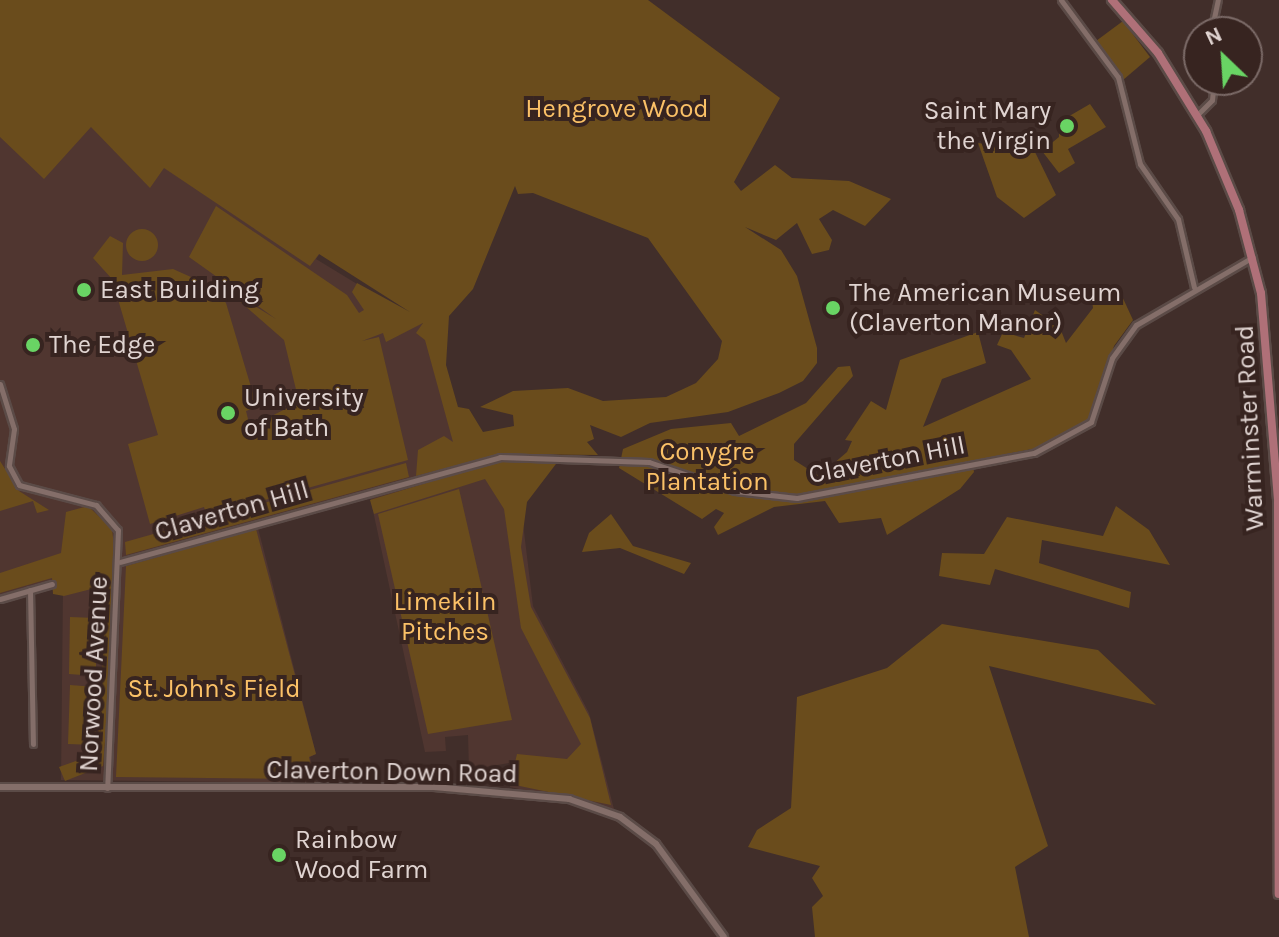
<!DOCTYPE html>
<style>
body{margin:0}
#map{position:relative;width:1279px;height:937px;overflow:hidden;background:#412e2a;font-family:Karla,sans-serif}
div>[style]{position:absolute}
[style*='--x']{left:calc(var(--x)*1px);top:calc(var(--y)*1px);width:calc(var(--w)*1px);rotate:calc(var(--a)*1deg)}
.built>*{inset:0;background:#503630}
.green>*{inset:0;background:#6a4c1c}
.round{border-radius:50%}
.roads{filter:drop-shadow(2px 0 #5b4b47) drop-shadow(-2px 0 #5b4b47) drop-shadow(0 2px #5b4b47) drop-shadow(0 -2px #5b4b47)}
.minor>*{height:5px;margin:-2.5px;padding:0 2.5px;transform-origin:2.5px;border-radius:2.5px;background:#846e69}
.tertiary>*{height:6px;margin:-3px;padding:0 3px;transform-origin:3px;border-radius:3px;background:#846e69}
.trunk>*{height:8px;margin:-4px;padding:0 4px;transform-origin:4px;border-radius:4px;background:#af7078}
.dots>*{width:22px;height:22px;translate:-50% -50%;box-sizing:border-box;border:4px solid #372420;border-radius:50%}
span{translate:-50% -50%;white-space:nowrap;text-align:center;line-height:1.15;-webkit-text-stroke:8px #372420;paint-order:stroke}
.park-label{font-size:26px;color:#fbc167}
.poi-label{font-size:26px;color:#e0d4d1}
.right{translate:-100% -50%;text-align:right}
.left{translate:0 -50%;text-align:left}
.street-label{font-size:26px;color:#e0d4d1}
.north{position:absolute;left:1183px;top:16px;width:80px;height:80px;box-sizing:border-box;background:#372420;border:2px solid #7b6a67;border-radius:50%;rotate:335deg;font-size:22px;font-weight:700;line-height:32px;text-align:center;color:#e0d4d1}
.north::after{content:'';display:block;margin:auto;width:28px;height:36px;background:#69d464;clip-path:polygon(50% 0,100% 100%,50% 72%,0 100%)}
</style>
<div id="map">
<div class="built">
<div style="clip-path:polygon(0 47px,162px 154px,173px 144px,323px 249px,316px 259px,431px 329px,472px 467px,499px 459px,553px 461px,531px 485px,522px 515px,533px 606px,589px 713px,614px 809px,510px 787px,509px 763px,469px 770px,468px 735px,445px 737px,446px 751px,425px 752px,370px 497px,258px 528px,316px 754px,310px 757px,316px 783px,61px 780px,63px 586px,0 603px)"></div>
</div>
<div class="green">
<div style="clip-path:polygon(evenodd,0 0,648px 0,780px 98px,734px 182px,741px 191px,775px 165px,792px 178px,849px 181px,891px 199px,865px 226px,833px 210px,819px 219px,832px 240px,829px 250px,812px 254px,797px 223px,776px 240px,745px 227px,781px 250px,797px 276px,817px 348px,817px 363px,803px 381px,779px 393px,728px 412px,650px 423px,621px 437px,590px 425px,594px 439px,587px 442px,598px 455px,499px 454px,416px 476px,418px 450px,444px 436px,453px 442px,425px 340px,416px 333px,423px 323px,386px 342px,383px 333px,362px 341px,379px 337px,408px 460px,207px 516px,204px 507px,150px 524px,128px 444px,158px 435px,112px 279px,93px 258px,110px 236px,123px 243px,122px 275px,173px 269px,211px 286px,226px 303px,257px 407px,246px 411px,250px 427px,299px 402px,284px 340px,222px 286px,276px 319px,189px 257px,216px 206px,347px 295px,359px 313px,364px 310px,352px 292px,357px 283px,410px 312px,319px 254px,310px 266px,164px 168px,150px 188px,91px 127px,44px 179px,0 137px,0 0,515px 186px,518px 194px,533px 193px,648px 238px,722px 341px,718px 359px,696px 383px,666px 397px,603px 401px,568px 388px,513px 391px,480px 407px,513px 415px,514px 426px,483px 432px,469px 409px,458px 407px,446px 365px,449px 316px,473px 289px,515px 186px)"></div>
<div style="clip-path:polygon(1123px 21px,1150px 57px,1123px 80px,1096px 41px)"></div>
<div style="clip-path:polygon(1090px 104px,1106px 127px,1068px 149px,1075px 163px,1059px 173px,1042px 151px,1059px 137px,1059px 122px)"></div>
<div style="clip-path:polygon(978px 143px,1034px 150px,1056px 195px,1024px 218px,997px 197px)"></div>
<div class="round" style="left:126px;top:229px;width:32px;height:32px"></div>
<div style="clip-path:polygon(1104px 289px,1121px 294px,1133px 320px,1114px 346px,1096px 410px,1082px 428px,1047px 446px,972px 461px,974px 472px,960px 489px,887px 535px,881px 518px,839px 523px,825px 501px,774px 507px,718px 535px,714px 527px,724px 513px,716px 509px,702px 519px,619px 468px,623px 449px,671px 429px,731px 423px,739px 436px,806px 403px,838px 367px,850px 366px,853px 376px,794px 444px,794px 460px,819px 476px,847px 452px,852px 441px,845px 440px,871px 401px,886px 410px,900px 360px,978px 332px,986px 363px,942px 379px,923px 427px,1031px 379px,1011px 350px,997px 345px,1003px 332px,1024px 338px,1035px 310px,1060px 328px,1066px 343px,1093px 308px,1091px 294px)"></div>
<div style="clip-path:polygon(559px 460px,527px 502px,521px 547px,531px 607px,590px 718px,611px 805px,510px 784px,517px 754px,567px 759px,581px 744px,521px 628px,504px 509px,485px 479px,374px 514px,370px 500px,499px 461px)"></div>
<div style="clip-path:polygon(0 461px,19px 491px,49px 510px,37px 513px,33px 501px,0 511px)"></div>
<div style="clip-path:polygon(406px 463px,409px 477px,126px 555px,125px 542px)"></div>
<div style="clip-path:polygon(459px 489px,512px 720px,428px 734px,378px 514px)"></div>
<div style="clip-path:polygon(88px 506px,112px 529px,118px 580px,103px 766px,65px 781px,59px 767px,90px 756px,95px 745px,68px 744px,70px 685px,96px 687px,96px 742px,98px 736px,107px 585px,64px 596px,53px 594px,52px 578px,0 593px,0 573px,61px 553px,66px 512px)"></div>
<div style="clip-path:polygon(1116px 506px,1149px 530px,1170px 565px,1042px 540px,1039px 563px,1131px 592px,1129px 608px,995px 569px,990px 585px,939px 576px,942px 553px,984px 554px,1007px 517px,1103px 536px)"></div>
<div style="clip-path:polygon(611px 514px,633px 546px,691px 563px,684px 574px,620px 548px,582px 552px,589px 533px)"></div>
<div style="clip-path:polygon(256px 529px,316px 754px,309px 757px,314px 779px,116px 777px,126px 566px)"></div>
<div style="clip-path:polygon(70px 617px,96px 618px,96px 676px,69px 674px)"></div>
<div style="clip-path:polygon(942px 624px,1098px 650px,1156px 705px,989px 666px,1048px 846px,1015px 867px,1029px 937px,815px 937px,812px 907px,823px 896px,812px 878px,820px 866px,748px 847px,757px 830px,791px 808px,797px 697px,887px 668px)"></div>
</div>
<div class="roads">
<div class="minor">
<div style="--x:1061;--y:0;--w:96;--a:53.5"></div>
<div style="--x:1118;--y:77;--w:90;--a:75.8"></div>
<div style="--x:1140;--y:164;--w:67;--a:55.4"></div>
<div style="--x:1178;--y:219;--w:70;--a:76.8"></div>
<div style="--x:1211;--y:32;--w:33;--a:-78"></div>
<div style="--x:1197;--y:115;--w:21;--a:-45"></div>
<div style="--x:1212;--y:100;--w:20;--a:-84"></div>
<div style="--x:0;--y:384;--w:47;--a:72.7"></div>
<div style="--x:14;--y:429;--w:37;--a:98"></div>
<div style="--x:9;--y:466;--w:21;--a:62"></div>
<div style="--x:19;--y:485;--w:80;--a:14.6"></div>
<div style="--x:96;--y:505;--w:33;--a:49"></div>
<div style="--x:118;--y:530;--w:258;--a:92.4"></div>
<div style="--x:120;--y:562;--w:394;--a:-15.4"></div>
<div style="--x:500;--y:457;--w:149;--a:1.9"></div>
<div style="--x:649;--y:462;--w:91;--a:18.6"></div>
<div style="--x:735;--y:491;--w:62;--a:6.4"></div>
<div style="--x:797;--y:498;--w:241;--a:-10.8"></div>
<div style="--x:1034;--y:453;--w:65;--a:-28.5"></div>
<div style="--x:1091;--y:422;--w:67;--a:-71.8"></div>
<div style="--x:1112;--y:358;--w:41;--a:-54"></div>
<div style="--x:1136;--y:325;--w:135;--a:-30.2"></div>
<div style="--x:30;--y:590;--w:154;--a:88.9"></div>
<div style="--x:0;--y:599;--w:54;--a:-16.1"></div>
</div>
<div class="tertiary">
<div style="--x:0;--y:787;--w:434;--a:0"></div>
<div style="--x:434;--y:787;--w:136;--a:5.1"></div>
<div style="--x:569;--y:799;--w:54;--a:19.4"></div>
<div style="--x:620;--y:817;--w:45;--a:36.9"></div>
<div style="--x:656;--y:844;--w:115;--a:53.8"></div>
</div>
<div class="trunk">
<div style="--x:1112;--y:0;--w:70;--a:49"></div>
<div style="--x:1158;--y:53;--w:92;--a:58.4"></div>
<div style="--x:1206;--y:131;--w:86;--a:67.3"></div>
<div style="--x:1239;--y:210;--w:86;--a:75.2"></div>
<div style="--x:1261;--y:293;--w:210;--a:85.3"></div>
<div style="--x:1278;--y:502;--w:392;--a:89.9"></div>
</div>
</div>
<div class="dots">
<div style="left:1067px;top:126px;background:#69d464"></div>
<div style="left:84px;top:290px;background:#69d464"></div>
<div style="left:833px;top:308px;background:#69d464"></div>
<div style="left:33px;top:345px;background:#69d464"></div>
<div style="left:228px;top:413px;background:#69d464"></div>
<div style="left:279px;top:855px;background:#69d464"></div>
</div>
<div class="park-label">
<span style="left:617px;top:109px">Hengrove Wood</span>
<span style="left:707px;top:467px">Conygre<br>Plantation</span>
<span style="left:445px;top:617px">Limekiln<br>Pitches</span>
<span style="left:214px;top:689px">St. John's Field</span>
</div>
<div class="poi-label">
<span class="right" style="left:1051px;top:126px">Saint Mary<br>the Virgin</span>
<span class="left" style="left:100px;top:290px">East Building</span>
<span class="left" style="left:849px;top:308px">The American Museum<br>(Claverton Manor)</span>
<span class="left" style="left:49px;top:345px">The Edge</span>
<span class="left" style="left:244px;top:413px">University<br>of Bath</span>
<span class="left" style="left:295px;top:855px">Rainbow<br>Wood Farm</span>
</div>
<div class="street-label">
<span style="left:1250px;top:428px;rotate:-93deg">Warminster Road</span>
<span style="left:887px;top:460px;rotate:-11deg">Claverton Hill</span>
<span style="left:232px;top:511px;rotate:-16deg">Claverton Hill</span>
<span style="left:94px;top:674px;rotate:-87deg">Norwood Avenue</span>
<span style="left:392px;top:772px;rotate:1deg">Claverton Down Road</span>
</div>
<div class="north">N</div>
</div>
